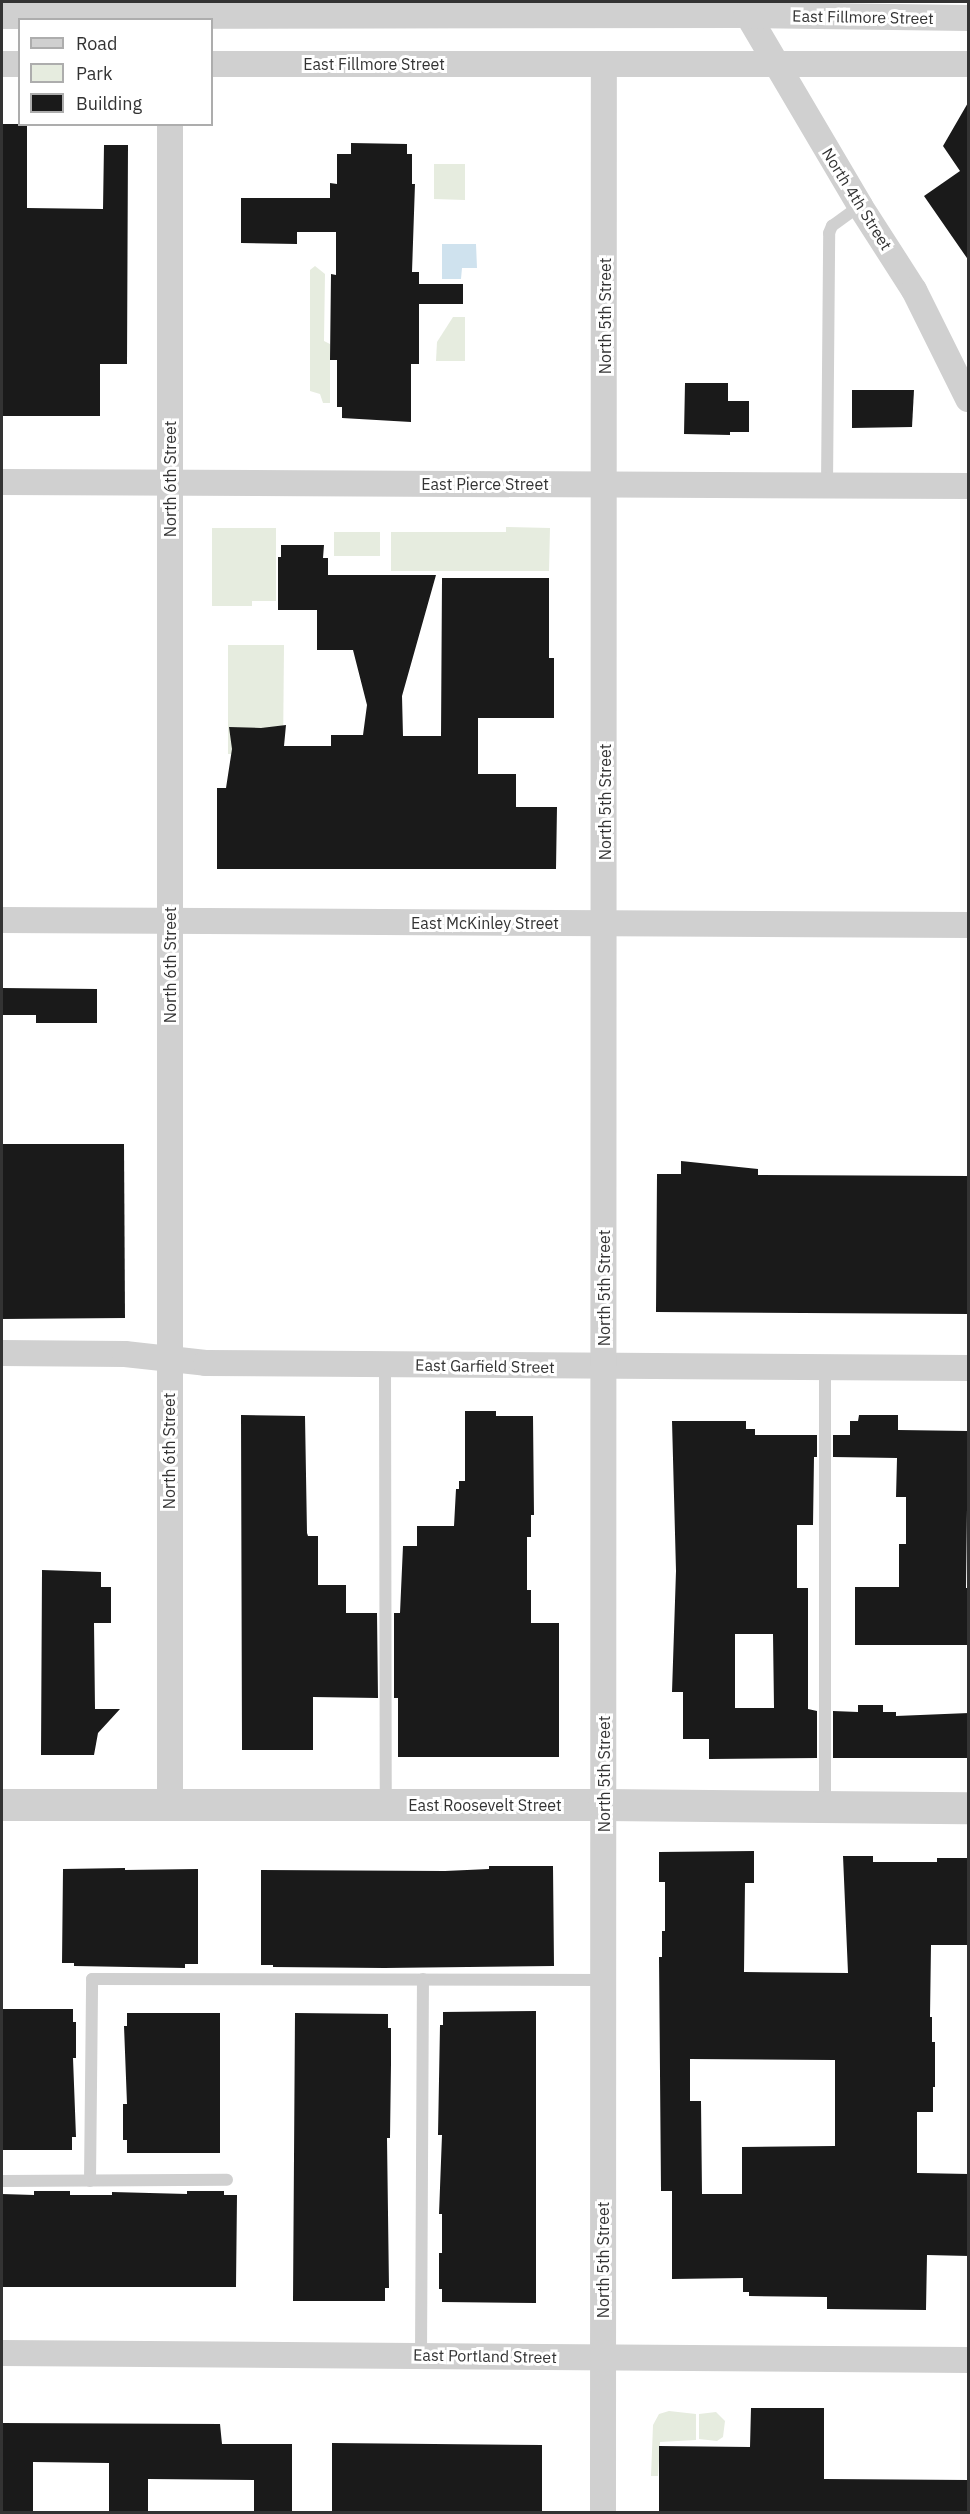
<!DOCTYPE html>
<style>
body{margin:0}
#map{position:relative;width:970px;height:2514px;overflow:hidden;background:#fff;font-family:"IBM Plex Sans",sans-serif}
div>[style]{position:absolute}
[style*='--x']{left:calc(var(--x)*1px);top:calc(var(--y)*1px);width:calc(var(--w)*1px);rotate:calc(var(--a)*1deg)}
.green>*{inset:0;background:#e6ecdf}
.water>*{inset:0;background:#cfe2ee}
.building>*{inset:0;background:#1a1a1a}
.service>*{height:12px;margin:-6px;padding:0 6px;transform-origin:6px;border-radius:6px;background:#d0d0d0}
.minor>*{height:26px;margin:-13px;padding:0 13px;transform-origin:13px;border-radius:13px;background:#d0d0d0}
.tertiary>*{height:32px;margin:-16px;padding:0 16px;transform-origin:16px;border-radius:16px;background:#d0d0d0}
span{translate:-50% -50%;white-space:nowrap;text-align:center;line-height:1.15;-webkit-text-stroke:6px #fff;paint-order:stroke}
.street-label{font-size:16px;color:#333}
.frame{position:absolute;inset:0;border:3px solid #333;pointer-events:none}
.legend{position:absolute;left:18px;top:18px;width:195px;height:108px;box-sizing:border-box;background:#fff;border:2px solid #adadad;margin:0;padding:8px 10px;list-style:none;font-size:18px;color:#333}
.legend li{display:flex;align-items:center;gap:12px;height:30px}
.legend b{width:30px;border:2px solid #adadad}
</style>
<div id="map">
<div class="green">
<div style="clip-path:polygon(434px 164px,465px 164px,465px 200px,434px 199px)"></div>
<div style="clip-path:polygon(315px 266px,325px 274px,324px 341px,330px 344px,330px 403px,323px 403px,320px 394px,310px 391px,310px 270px)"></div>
<div style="clip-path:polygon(453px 317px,465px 317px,465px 361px,436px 361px,437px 342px)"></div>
<div style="clip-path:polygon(506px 527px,550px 528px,549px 571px,391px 571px,391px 532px,506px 532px)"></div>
<div style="clip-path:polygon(212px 528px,276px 528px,276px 601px,252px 601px,252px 606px,212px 606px)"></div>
<div style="clip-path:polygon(334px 532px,380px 532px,380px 556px,334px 556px)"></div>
<div style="clip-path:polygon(228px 645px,284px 645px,283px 754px,228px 754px)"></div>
<div style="clip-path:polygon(669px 2411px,696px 2414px,696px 2440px,660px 2442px,658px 2476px,651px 2476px,653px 2425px,659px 2414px)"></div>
<div style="clip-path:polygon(716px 2412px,725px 2421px,723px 2437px,717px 2441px,699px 2439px,699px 2414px)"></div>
</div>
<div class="water">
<div style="clip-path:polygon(442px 244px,476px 244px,477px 268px,462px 268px,461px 279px,442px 279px)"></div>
</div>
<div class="building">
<div style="clip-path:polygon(969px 101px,969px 261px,924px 196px,960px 171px,943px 146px)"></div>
<div style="clip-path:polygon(2px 124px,27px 124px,27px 208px,103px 209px,104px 145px,128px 145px,127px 364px,100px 364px,100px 416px,2px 416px)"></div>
<div style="clip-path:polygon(351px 143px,407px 144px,407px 154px,412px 154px,412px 184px,415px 184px,412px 272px,419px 272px,419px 284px,463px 284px,463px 304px,419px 304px,419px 364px,411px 364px,411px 422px,342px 418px,342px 407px,337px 407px,337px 360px,330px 360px,331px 274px,336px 275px,336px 232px,297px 232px,297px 244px,241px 243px,241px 198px,330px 198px,330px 183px,337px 184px,337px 154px,351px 154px)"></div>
<div style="clip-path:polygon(685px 383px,728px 383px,728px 401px,749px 401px,749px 432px,730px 432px,730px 435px,684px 434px)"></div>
<div style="clip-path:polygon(852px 390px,914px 390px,912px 427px,852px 428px)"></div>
<div style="clip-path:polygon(281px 545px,324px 545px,323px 558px,328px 558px,328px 575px,436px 575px,402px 696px,403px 736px,441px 736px,442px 578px,549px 578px,549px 658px,554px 658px,554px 718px,478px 718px,478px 774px,516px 774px,516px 807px,557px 807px,556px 869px,217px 869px,217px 788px,226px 788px,232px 749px,229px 727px,261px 728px,286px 725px,284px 746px,331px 746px,331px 735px,363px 735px,367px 705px,353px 650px,317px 650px,317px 610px,278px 610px,278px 557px,281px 557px)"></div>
<div style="clip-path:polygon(2px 988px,97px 989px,97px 1023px,36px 1023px,36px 1015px,2px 1015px)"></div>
<div style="clip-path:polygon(2px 1144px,124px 1144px,125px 1318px,2px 1319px)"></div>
<div style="clip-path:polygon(681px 1161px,758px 1169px,758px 1175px,969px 1176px,969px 1314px,656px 1312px,657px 1174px,681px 1174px)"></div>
<div style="clip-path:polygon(465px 1411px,496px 1411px,496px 1416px,533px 1416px,534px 1515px,531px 1515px,531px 1537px,527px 1537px,527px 1590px,531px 1590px,531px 1623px,559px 1623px,559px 1757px,398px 1757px,398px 1698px,394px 1698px,394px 1613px,400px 1613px,403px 1546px,417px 1546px,417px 1526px,454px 1526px,456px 1489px,459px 1489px,459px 1481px,465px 1481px)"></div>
<div style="clip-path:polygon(241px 1415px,305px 1416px,307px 1533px,308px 1536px,318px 1536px,318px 1585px,346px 1585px,346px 1613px,377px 1613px,378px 1698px,313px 1697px,313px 1750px,242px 1750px)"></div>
<div style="clip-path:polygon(859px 1415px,898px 1415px,898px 1430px,968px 1431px,966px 1588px,969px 1588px,969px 1645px,855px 1645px,855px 1587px,899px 1587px,899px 1544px,906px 1544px,906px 1497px,896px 1497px,897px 1458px,833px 1457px,833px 1435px,850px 1435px,850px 1421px,858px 1421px)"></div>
<div style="clip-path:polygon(evenodd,672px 1421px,746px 1421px,746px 1429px,755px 1429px,755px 1435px,817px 1435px,817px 1457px,814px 1457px,813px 1525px,797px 1525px,797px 1588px,808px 1588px,808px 1709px,817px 1711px,817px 1758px,709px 1759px,709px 1739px,683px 1739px,683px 1692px,672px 1692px,676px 1571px,672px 1421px,735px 1634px,773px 1634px,774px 1708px,735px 1708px,735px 1634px)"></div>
<div style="clip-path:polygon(42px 1570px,101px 1572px,101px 1587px,111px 1587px,111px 1623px,94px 1623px,95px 1709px,120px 1709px,98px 1733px,94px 1755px,41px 1755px)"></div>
<div style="clip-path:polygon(858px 1705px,883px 1705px,883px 1712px,896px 1712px,896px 1716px,969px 1713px,969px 1758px,833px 1758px,833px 1711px,858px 1712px)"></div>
<div style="clip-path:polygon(evenodd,754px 1851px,754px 1883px,745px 1883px,744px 1972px,848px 1973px,843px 1856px,873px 1856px,873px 1862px,937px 1862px,937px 1858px,969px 1858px,969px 1945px,931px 1945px,930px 2017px,932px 2017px,932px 2042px,935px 2042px,935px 2087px,933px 2087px,933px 2112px,917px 2112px,917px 2173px,969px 2174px,969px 2256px,927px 2255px,926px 2310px,827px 2309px,827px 2297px,749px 2296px,749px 2292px,743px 2292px,743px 2278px,672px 2279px,672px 2191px,661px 2191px,659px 1957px,662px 1957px,662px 1931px,665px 1931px,665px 1882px,659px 1882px,659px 1852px,754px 1851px,690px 2059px,835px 2060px,835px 2146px,742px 2147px,742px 2194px,702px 2194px,701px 2101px,690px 2101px,690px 2059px)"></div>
<div style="clip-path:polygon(489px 1866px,553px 1866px,554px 1966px,384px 1968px,273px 1967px,273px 1965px,261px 1965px,261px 1870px,445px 1871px,489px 1869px)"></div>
<div style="clip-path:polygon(125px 1868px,125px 1870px,198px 1869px,198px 1964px,185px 1964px,185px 1968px,74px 1966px,74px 1963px,62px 1963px,63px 1869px)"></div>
<div style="clip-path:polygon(2px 2009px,73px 2009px,73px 2022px,76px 2022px,76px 2058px,73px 2058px,76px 2137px,72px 2137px,72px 2150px,2px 2150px)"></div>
<div style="clip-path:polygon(536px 2011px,536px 2303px,442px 2302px,442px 2289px,439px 2289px,439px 2253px,442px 2253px,442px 2214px,439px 2214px,442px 2135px,438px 2135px,440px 2025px,443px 2025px,443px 2012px)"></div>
<div style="clip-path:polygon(127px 2013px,220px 2013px,220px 2153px,127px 2153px,127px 2140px,123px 2140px,123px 2104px,127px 2104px,124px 2026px,127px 2026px)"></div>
<div style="clip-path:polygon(295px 2013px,388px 2014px,388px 2028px,391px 2028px,391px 2064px,390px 2138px,387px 2138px,389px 2288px,385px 2288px,385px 2301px,293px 2301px)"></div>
<div style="clip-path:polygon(34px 2191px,70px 2191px,70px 2195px,112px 2195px,112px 2192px,187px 2194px,187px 2191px,224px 2191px,224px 2195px,237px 2195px,236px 2287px,2px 2287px,2px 2194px,34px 2195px)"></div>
<div style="clip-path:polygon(751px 2408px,824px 2408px,824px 2479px,969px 2480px,969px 2512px,659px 2512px,659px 2446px,750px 2447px)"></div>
<div style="clip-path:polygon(2px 2423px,220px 2424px,222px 2444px,292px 2444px,292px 2512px,254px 2512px,254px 2480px,148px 2479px,148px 2512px,109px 2512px,109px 2463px,33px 2462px,33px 2512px,2px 2512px)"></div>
<div style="clip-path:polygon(332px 2443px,542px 2445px,542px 2512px,332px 2512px)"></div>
</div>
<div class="service">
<div style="--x:827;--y:485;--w:252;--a:-89.5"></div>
<div style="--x:829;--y:233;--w:8;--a:-67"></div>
<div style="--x:832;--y:226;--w:34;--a:-36"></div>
<div style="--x:385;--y:1365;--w:439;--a:89.9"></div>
<div style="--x:825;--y:1368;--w:438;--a:90"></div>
<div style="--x:2;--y:2181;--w:225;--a:-0.3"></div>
<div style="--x:90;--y:2181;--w:202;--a:-89.4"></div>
<div style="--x:92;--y:1979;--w:512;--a:0.11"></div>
<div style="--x:421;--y:2356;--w:377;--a:-89.7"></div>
</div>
<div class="minor">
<div style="--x:740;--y:2;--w:237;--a:59.5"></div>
<div style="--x:860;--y:206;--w:100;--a:57.3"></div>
<div style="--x:914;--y:290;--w:122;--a:63.6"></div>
<div style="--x:2;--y:16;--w:744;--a:-0.08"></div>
<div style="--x:746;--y:15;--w:222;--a:0.8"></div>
<div style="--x:2;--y:64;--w:18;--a:0"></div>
<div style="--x:212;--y:64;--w:756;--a:0"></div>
<div style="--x:2;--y:482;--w:966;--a:0.24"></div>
<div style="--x:2;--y:920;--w:966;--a:0.3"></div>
<div style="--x:2;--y:1353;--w:123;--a:0.5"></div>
<div style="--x:125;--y:1354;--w:81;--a:6.3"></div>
<div style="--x:206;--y:1363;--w:762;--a:0.38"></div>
<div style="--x:170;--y:1806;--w:1682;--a:-90"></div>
<div style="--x:2;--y:2353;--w:966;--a:0.42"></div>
<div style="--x:603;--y:2512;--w:2448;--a:-89.98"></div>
</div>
<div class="tertiary">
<div style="--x:2;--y:1805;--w:602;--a:0"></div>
<div style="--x:604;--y:1805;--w:364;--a:0.5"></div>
</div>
<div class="street-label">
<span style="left:863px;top:17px;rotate:1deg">East Fillmore Street</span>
<span style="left:374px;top:64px">East Fillmore Street</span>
<span style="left:857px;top:199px;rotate:58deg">North 4th Street</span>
<span style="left:605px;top:316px;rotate:-90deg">North 5th Street</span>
<span style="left:170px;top:479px;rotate:-90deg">North 6th Street</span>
<span style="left:485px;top:484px">East Pierce Street</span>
<span style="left:605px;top:802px;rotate:-90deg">North 5th Street</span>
<span style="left:485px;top:923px">East McKinley Street</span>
<span style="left:170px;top:965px;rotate:-90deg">North 6th Street</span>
<span style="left:604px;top:1288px;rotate:-90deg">North 5th Street</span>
<span style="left:485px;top:1366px;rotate:1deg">East Garfield Street</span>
<span style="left:169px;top:1451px;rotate:-90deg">North 6th Street</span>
<span style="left:604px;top:1774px;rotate:-90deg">North 5th Street</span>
<span style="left:485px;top:1805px">East Roosevelt Street</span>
<span style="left:603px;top:2260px;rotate:-90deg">North 5th Street</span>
<span style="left:485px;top:2356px;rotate:1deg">East Portland Street</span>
</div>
<div class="frame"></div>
<ul class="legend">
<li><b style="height:8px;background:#d0d0d0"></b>Road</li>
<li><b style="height:16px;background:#e6ecdf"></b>Park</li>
<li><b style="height:16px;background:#1a1a1a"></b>Building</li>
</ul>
</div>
